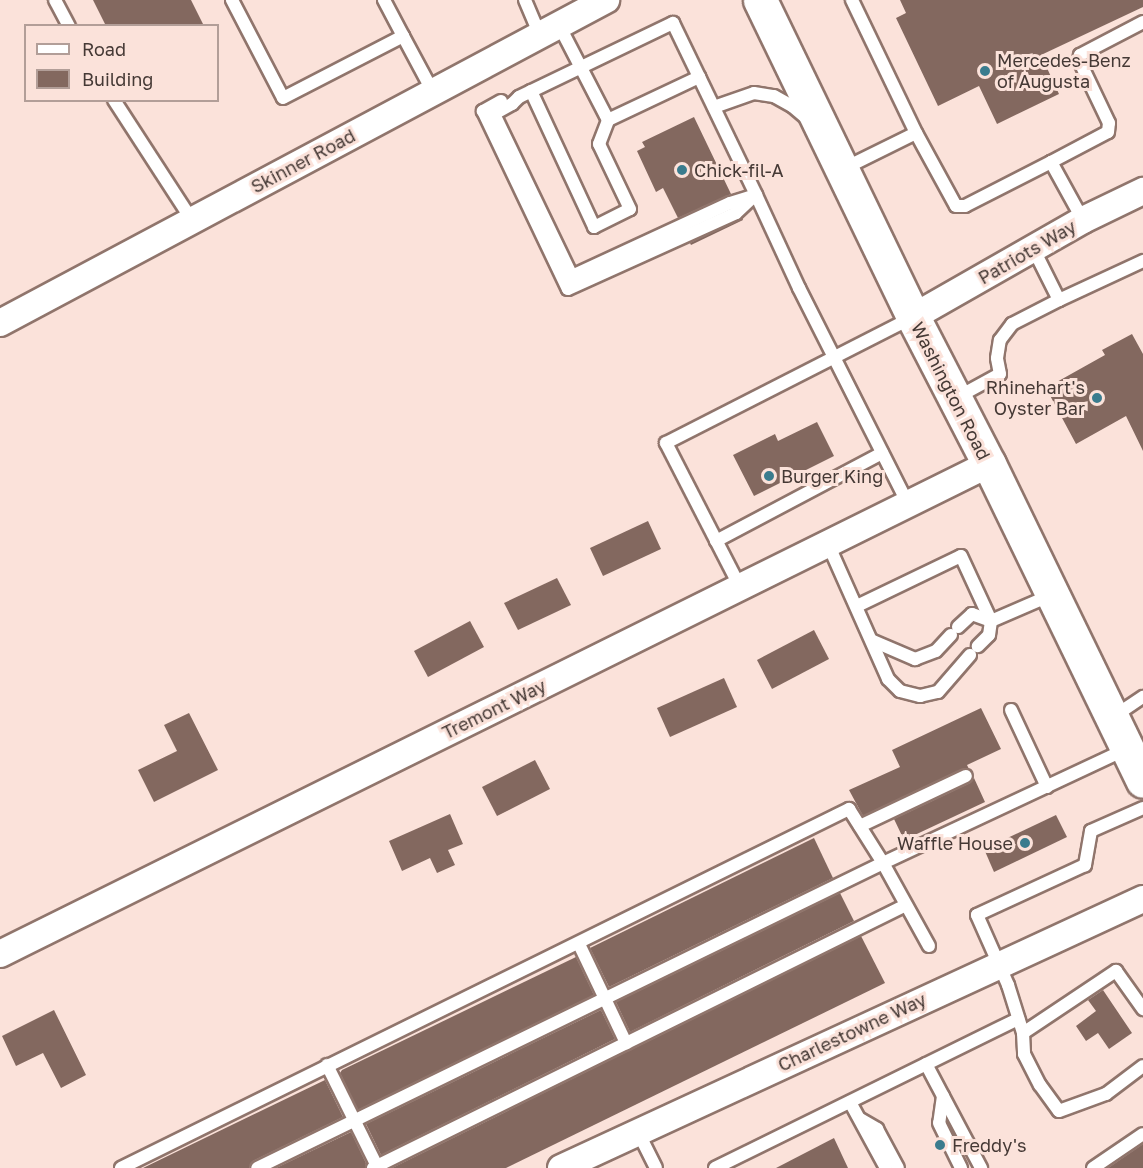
<!DOCTYPE html>
<style>
body{margin:0}
#map{position:relative;width:1143px;height:1168px;overflow:hidden;background:#fbe2da;font-family:"Golos Text",sans-serif}
div>[style]{position:absolute}
[style*='--x']{left:calc(var(--x)*1px);top:calc(var(--y)*1px);width:calc(var(--w)*1px);rotate:calc(var(--a)*1deg)}
.building>*{inset:0;background:#83685f}
.roads{filter:drop-shadow(2px 0 #90756c) drop-shadow(-2px 0 #90756c) drop-shadow(0 2px #90756c) drop-shadow(0 -2px #90756c)}
.service>*{height:12px;margin:-6px;padding:0 6px;transform-origin:6px;border-radius:6px;background:#fff}
.minor>*{height:26px;margin:-13px;padding:0 13px;transform-origin:13px;border-radius:13px;background:#fff}
.primary>*{height:33px;margin:-16.5px;padding:0 16.5px;transform-origin:16.5px;border-radius:16.5px;background:#fff}
.dots>*{width:16px;height:16px;translate:-50% -50%;box-sizing:border-box;border:3px solid #fbe2da;border-radius:50%}
span{translate:-50% -50%;white-space:nowrap;text-align:center;line-height:1.15;-webkit-text-stroke:6px #fbe2da;paint-order:stroke}
.poi-label{font-size:18px;color:#453935}
.left{translate:0 -50%;text-align:left}
.right{translate:-100% -50%;text-align:right}
.street-label{font-size:18px;color:#453935}
.legend{position:absolute;left:24px;top:24px;width:195px;height:78px;box-sizing:border-box;background:#fbe2da;border:2px solid #b29e98;margin:0;padding:8px 10px;list-style:none;font-size:18px;color:#453935}
.legend li{display:flex;align-items:center;gap:12px;height:30px}
.legend b{width:30px;border:2px solid #b29e98}
</style>
<div id="map">
<div class="building">
<div style="clip-path:polygon(93px 0,191px 0,204px 26px,106px 26px)"></div>
<div style="clip-path:polygon(900px 0,1143px 0,1143px 7px,1041px 55px,1059px 94px,997px 124px,979px 86px,938px 106px,896px 18px,906px 13px)"></div>
<div style="clip-path:polygon(694px 117px,731px 194px,678px 218px,663px 188px,656px 192px,637px 151px,645px 147px,642px 142px)"></div>
<div style="clip-path:polygon(742px 218px,743px 220px,691px 245px,690px 243px)"></div>
<div style="clip-path:polygon(1132px 334px,1143px 354px,1143px 451px,1126px 416px,1076px 444px,1046px 388px,1105px 355px,1102px 350px)"></div>
<div style="clip-path:polygon(817px 422px,834px 456px,754px 496px,733px 455px,775px 434px,778px 441px)"></div>
<div style="clip-path:polygon(648px 521px,661px 549px,603px 576px,590px 548px)"></div>
<div style="clip-path:polygon(557px 578px,571px 605px,518px 630px,504px 603px)"></div>
<div style="clip-path:polygon(470px 621px,484px 647px,428px 677px,414px 651px)"></div>
<div style="clip-path:polygon(814px 630px,829px 659px,772px 689px,757px 660px)"></div>
<div style="clip-path:polygon(724px 678px,737px 707px,670px 737px,657px 708px)"></div>
<div style="clip-path:polygon(981px 708px,1001px 749px,967px 765px,969px 769px,962px 769px,863px 816px,849px 790px,900px 767px,892px 750px)"></div>
<div style="clip-path:polygon(189px 713px,218px 770px,154px 802px,138px 770px,177px 751px,164px 725px)"></div>
<div style="clip-path:polygon(535px 760px,550px 789px,497px 816px,482px 787px)"></div>
<div style="clip-path:polygon(974px 778px,985px 802px,904px 840px,894px 819px,970px 783px)"></div>
<div style="clip-path:polygon(450px 814px,463px 844px,448px 850px,455px 865px,437px 873px,430px 858px,402px 871px,389px 841px)"></div>
<div style="clip-path:polygon(1056px 815px,1067px 837px,994px 872px,984px 849px)"></div>
<div style="clip-path:polygon(814px 838px,833px 878px,609px 987px,590px 948px)"></div>
<div style="clip-path:polygon(840px 893px,854px 921px,630px 1032px,616px 1002px)"></div>
<div style="clip-path:polygon(861px 936px,885px 983px,506px 1168px,392px 1168px)"></div>
<div style="clip-path:polygon(576px 957px,594px 995px,358px 1110px,340px 1073px,342px 1070px)"></div>
<div style="clip-path:polygon(1103px 990px,1132px 1033px,1109px 1049px,1098px 1033px,1086px 1041px,1076px 1026px,1096px 1011px,1088px 1000px)"></div>
<div style="clip-path:polygon(54px 1010px,86px 1075px,61px 1088px,43px 1053px,16px 1066px,2px 1036px)"></div>
<div style="clip-path:polygon(601px 1010px,615px 1039px,381px 1155px,366px 1124px)"></div>
<div style="clip-path:polygon(325px 1080px,343px 1117px,253px 1161px,249px 1168px,143px 1168px)"></div>
<div style="clip-path:polygon(351px 1132px,366px 1163px,365px 1168px,276px 1168px)"></div>
<div style="clip-path:polygon(834px 1138px,848px 1168px,776px 1168px)"></div>
<div style="clip-path:polygon(1143px 1144px,1143px 1168px,1108px 1168px)"></div>
</div>
<div class="roads">
<div class="service">
<div style="--x:55;--y:0;--w:30;--a:62"></div>
<div style="--x:232;--y:0;--w:110;--a:62.5"></div>
<div style="--x:283;--y:98;--w:135;--a:-27.3"></div>
<div style="--x:403;--y:36;--w:64;--a:61.8"></div>
<div style="--x:384;--y:0;--w:41;--a:62.2"></div>
<div style="--x:525;--y:0;--w:38;--a:67"></div>
<div style="--x:531;--y:91;--w:150;--a:65.1"></div>
<div style="--x:594;--y:227;--w:40;--a:-26.6"></div>
<div style="--x:630;--y:209;--w:72;--a:-115.5"></div>
<div style="--x:599;--y:144;--w:26;--a:-69"></div>
<div style="--x:608;--y:120;--w:107;--a:-117.3"></div>
<div style="--x:114;--y:100;--w:143;--a:57"></div>
<div style="--x:501;--y:101;--w:21;--a:151"></div>
<div style="--x:483;--y:111;--w:197;--a:64.5"></div>
<div style="--x:568;--y:289;--w:184;--a:-24.3"></div>
<div style="--x:736;--y:213;--w:21;--a:-43"></div>
<div style="--x:714;--y:107;--w:42;--a:-19.3"></div>
<div style="--x:754;--y:93;--w:20;--a:9"></div>
<div style="--x:774;--y:96;--w:21;--a:29"></div>
<div style="--x:792;--y:106;--w:17;--a:40"></div>
<div style="--x:608;--y:120;--w:101;--a:-25.3"></div>
<div style="--x:916;--y:133;--w:83;--a:61.3"></div>
<div style="--x:956;--y:206;--w:9;--a:0"></div>
<div style="--x:965;--y:206;--w:97;--a:-27.1"></div>
<div style="--x:1051;--y:162;--w:66;--a:61.1"></div>
<div style="--x:1051;--y:162;--w:64;--a:-27.8"></div>
<div style="--x:1108;--y:132;--w:9;--a:-84"></div>
<div style="--x:1109;--y:123;--w:70;--a:-115.5"></div>
<div style="--x:1079;--y:60;--w:5;--a:-79"></div>
<div style="--x:1080;--y:55;--w:71;--a:-27.6"></div>
<div style="--x:843;--y:169;--w:81;--a:-26.3"></div>
<div style="--x:916;--y:133;--w:148;--a:-115.7"></div>
<div style="--x:756;--y:195;--w:27;--a:163"></div>
<div style="--x:730;--y:203;--w:174;--a:155.2"></div>
<div style="--x:572;--y:276;--w:180;--a:-115.7"></div>
<div style="--x:494;--y:114;--w:21;--a:-29"></div>
<div style="--x:512;--y:104;--w:10;--a:-45"></div>
<div style="--x:519;--y:97;--w:171;--a:-25.7"></div>
<div style="--x:673;--y:23;--w:191;--a:64.2"></div>
<div style="--x:756;--y:195;--w:102;--a:65.2"></div>
<div style="--x:799;--y:288;--w:242;--a:63.2"></div>
<div style="--x:1033;--y:248;--w:58;--a:63.4"></div>
<div style="--x:1059;--y:300;--w:93;--a:-24.9"></div>
<div style="--x:956;--y:398;--w:50;--a:-28.6"></div>
<div style="--x:1000;--y:374;--w:16;--a:-101"></div>
<div style="--x:997;--y:358;--w:18;--a:-81"></div>
<div style="--x:1000;--y:340;--w:20;--a:-53"></div>
<div style="--x:1012;--y:324;--w:53;--a:-27.1"></div>
<div style="--x:716;--y:541;--w:188;--a:-27.9"></div>
<div style="--x:828;--y:544;--w:148;--a:66"></div>
<div style="--x:888;--y:679;--w:17;--a:45"></div>
<div style="--x:900;--y:691;--w:21;--a:14"></div>
<div style="--x:920;--y:696;--w:18;--a:-13"></div>
<div style="--x:938;--y:692;--w:49;--a:-49.1"></div>
<div style="--x:740;--y:587;--w:162;--a:-117.2"></div>
<div style="--x:666;--y:443;--w:275;--a:-27"></div>
<div style="--x:857;--y:606;--w:115;--a:-25.7"></div>
<div style="--x:961;--y:556;--w:72;--a:65.2"></div>
<div style="--x:991;--y:621;--w:65;--a:-23.4"></div>
<div style="--x:958;--y:627;--w:19;--a:-43"></div>
<div style="--x:972;--y:614;--w:20;--a:20"></div>
<div style="--x:991;--y:621;--w:14;--a:98"></div>
<div style="--x:989;--y:635;--w:16;--a:135"></div>
<div style="--x:873;--y:641;--w:46;--a:23.2"></div>
<div style="--x:915;--y:659;--w:22;--a:-21"></div>
<div style="--x:936;--y:651;--w:22;--a:-47"></div>
<div style="--x:1011;--y:710;--w:85;--a:64.9"></div>
<div style="--x:1113;--y:717;--w:36;--a:-34"></div>
<div style="--x:1143;--y:808;--w:57;--a:156.1"></div>
<div style="--x:1091;--y:831;--w:35;--a:100"></div>
<div style="--x:1085;--y:865;--w:119;--a:155.2"></div>
<div style="--x:977;--y:915;--w:77;--a:66.1"></div>
<div style="--x:1008;--y:985;--w:50;--a:72.6"></div>
<div style="--x:1023;--y:1033;--w:21;--a:87"></div>
<div style="--x:1024;--y:1054;--w:35;--a:63"></div>
<div style="--x:1040;--y:1085;--w:32;--a:54"></div>
<div style="--x:1059;--y:1111;--w:50;--a:-19.9"></div>
<div style="--x:1106;--y:1094;--w:46;--a:-37.1"></div>
<div style="--x:860;--y:826;--w:117;--a:-25.3"></div>
<div style="--x:579;--y:944;--w:110;--a:64.6"></div>
<div style="--x:929;--y:946;--w:95;--a:-119"></div>
<div style="--x:883;--y:863;--w:268;--a:-25.1"></div>
<div style="--x:1023;--y:1033;--w:112;--a:-33.7"></div>
<div style="--x:1116;--y:971;--w:47;--a:54.6"></div>
<div style="--x:926;--y:1064;--w:118;--a:62.1"></div>
<div style="--x:327;--y:1065;--w:113;--a:63.7"></div>
<div style="--x:943;--y:1096;--w:27;--a:98"></div>
<div style="--x:939;--y:1123;--w:50;--a:63.9"></div>
<div style="--x:850;--y:1102;--w:75;--a:61.4"></div>
<div style="--x:860;--y:1119;--w:20;--a:30"></div>
<div style="--x:877;--y:1129;--w:44;--a:61.7"></div>
<div style="--x:638;--y:1132;--w:40;--a:63.4"></div>
<div style="--x:121;--y:1168;--w:812;--a:-26.25"></div>
<div style="--x:849;--y:809;--w:64;--a:57.8"></div>
<div style="--x:883;--y:863;--w:696;--a:154.02"></div>
<div style="--x:373;--y:1168;--w:594;--a:-26.26"></div>
<div style="--x:715;--y:1168;--w:338;--a:-26.2"></div>
<div style="--x:1093;--y:1168;--w:60;--a:-34.2"></div>
</div>
<div class="minor">
<div style="--x:913;--y:317;--w:196;--a:-29.7"></div>
<div style="--x:1083;--y:220;--w:67;--a:-25.8"></div>
<div style="--x:0;--y:323;--w:687;--a:-28.06"></div>
<div style="--x:0;--y:954;--w:1104;--a:-26.36"></div>
<div style="--x:561;--y:1168;--w:641;--a:-24.81"></div>
</div>
<div class="primary">
<div style="--x:760;--y:0;--w:352;--a:64.2"></div>
<div style="--x:913;--y:317;--w:165;--a:62.7"></div>
<div style="--x:989;--y:464;--w:352;--a:64.1"></div>
</div>
</div>
<div class="dots">
<div style="left:985px;top:71px;background:#3a7c8e"></div>
<div style="left:682px;top:170px;background:#3a7c8e"></div>
<div style="left:1097px;top:398px;background:#3a7c8e"></div>
<div style="left:769px;top:476px;background:#3a7c8e"></div>
<div style="left:1025px;top:843px;background:#3a7c8e"></div>
<div style="left:940px;top:1145px;background:#3a7c8e"></div>
</div>
<div class="poi-label">
<span class="left" style="left:997px;top:71px">Mercedes-Benz<br>of Augusta</span>
<span class="left" style="left:694px;top:170px">Chick-fil-A</span>
<span class="right" style="left:1085px;top:398px">Rhinehart's<br>Oyster Bar</span>
<span class="left" style="left:781px;top:476px">Burger King</span>
<span class="right" style="left:1013px;top:843px">Waffle House</span>
<span class="left" style="left:952px;top:1145px">Freddy's</span>
</div>
<div class="street-label">
<span style="left:303px;top:161px;rotate:-28deg">Skinner Road</span>
<span style="left:1027px;top:252px;rotate:-30deg">Patriots Way</span>
<span style="left:951px;top:391px;rotate:63deg">Washington Road</span>
<span style="left:494px;top:709px;rotate:-26deg">Tremont Way</span>
<span style="left:852px;top:1032px;rotate:-25deg">Charlestowne Way</span>
</div>
<ul class="legend">
<li><b style="height:8px;background:#fff"></b>Road</li>
<li><b style="height:16px;background:#83685f"></b>Building</li>
</ul>
</div>
